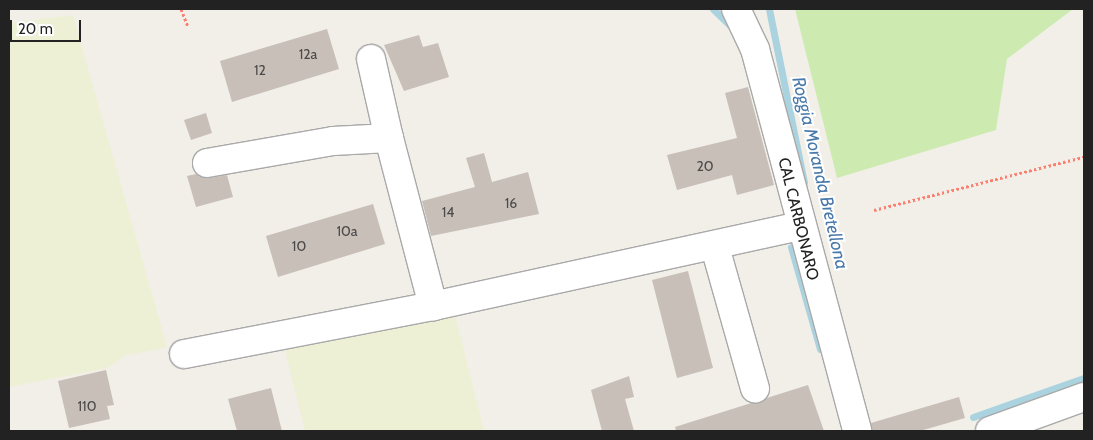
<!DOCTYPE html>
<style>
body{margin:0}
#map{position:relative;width:1093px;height:440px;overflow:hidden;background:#f2efe9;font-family:Cabin,sans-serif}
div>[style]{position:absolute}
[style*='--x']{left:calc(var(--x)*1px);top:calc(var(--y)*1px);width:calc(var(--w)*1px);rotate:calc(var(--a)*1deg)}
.farmland>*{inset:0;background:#eef0d5}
.grass>*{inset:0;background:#cdebb0}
.stream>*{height:7px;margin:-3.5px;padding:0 3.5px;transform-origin:3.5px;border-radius:3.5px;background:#aad3df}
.building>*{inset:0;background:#c7bfb8}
.path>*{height:3px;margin-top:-1.5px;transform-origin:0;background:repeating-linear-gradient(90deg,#fa8072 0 2.5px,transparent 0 5px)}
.roads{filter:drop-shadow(1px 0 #a9a9a9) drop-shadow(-1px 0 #a9a9a9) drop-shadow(0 1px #a9a9a9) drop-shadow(0 -1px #a9a9a9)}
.minor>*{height:28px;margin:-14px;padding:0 14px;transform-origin:14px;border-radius:14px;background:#fff}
span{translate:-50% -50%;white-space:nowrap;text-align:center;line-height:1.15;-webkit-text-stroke:4px #fff;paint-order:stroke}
.number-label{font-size:14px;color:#4b4948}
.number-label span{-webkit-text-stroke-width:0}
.street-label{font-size:16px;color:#222}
.water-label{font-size:18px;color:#4a7aab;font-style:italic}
.frame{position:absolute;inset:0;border:10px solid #222;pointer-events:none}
.scale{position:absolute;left:10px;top:20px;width:71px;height:22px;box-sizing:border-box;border:2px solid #222;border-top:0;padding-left:6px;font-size:15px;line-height:18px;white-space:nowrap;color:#222;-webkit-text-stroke:4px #fff;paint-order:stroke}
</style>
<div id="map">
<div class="farmland">
<div style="clip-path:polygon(73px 15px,167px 347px,124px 356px,108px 368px,9px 387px,9px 23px)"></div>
<div style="clip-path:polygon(454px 311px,484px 431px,305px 431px,283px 343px)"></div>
</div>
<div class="grass">
<div style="clip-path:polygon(795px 9px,1073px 9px,1007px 59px,996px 130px,837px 178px)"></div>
</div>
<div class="stream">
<div style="--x:713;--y:9;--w:28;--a:44"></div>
<div style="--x:769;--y:9;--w:177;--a:78.6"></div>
<div style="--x:791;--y:247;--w:106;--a:74.1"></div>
<div style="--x:973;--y:417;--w:118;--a:-19.4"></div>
</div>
<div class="building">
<div style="clip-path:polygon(327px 29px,339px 69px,232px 102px,220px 61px)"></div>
<div style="clip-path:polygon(419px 35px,423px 47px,438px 43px,449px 77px,404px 91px,384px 45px)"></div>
<div style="clip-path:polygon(748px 87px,774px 185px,737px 195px,732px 175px,677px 190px,667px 155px,737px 138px,725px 93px)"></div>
<div style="clip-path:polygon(206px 113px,212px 133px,191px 140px,184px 120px)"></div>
<div style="clip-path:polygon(484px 153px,492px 182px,528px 172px,539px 214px,431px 236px,422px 201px,475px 187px,466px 158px)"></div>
<div style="clip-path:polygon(196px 174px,209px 178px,227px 175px,233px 197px,196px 207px,187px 176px)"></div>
<div style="clip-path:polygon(373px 204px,385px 244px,278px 277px,266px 236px)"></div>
<div style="clip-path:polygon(688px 271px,713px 368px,677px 378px,652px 280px)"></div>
<div style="clip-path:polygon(106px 370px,114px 405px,107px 406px,110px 419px,69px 428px,58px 381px)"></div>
<div style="clip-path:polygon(629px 376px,634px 397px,625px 399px,634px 431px,602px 431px,591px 390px)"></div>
<div style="clip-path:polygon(808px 385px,824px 431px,676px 431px,675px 427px)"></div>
<div style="clip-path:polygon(271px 388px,282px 431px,237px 431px,228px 399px)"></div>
<div style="clip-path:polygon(959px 397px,965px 418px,920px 431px,872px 431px,871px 423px)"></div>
</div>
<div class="path">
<div style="--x:181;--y:9;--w:18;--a:68"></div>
<div style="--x:874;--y:210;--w:217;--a:-14.2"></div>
</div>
<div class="roads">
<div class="minor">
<div style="--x:736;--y:9;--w:44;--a:64.6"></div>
<div style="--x:755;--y:49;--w:395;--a:75"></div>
<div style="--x:371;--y:59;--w:81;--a:77.2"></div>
<div style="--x:207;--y:163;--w:128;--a:-9.9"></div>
<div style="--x:333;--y:141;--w:56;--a:-3.1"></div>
<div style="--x:389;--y:138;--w:174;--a:75.3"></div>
<div style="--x:715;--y:247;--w:147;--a:74.2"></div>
<div style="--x:184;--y:354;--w:254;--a:-10.9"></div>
<div style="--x:433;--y:306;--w:375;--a:-12.3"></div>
<div style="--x:990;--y:431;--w:100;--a:-19.9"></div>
</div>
</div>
<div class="number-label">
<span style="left:308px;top:54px">12a</span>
<span style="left:260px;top:70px">12</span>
<span style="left:705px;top:166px">20</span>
<span style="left:511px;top:203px">16</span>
<span style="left:448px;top:212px">14</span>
<span style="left:347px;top:231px">10a</span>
<span style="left:299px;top:246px">10</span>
<span style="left:87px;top:406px">110</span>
</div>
<div class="street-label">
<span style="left:798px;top:219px;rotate:76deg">CAL CARBONARO</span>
</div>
<div class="water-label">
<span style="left:820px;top:173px;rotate:77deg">Roggia Moranda Bretellona</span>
</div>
<div class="frame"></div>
<div class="scale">20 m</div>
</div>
